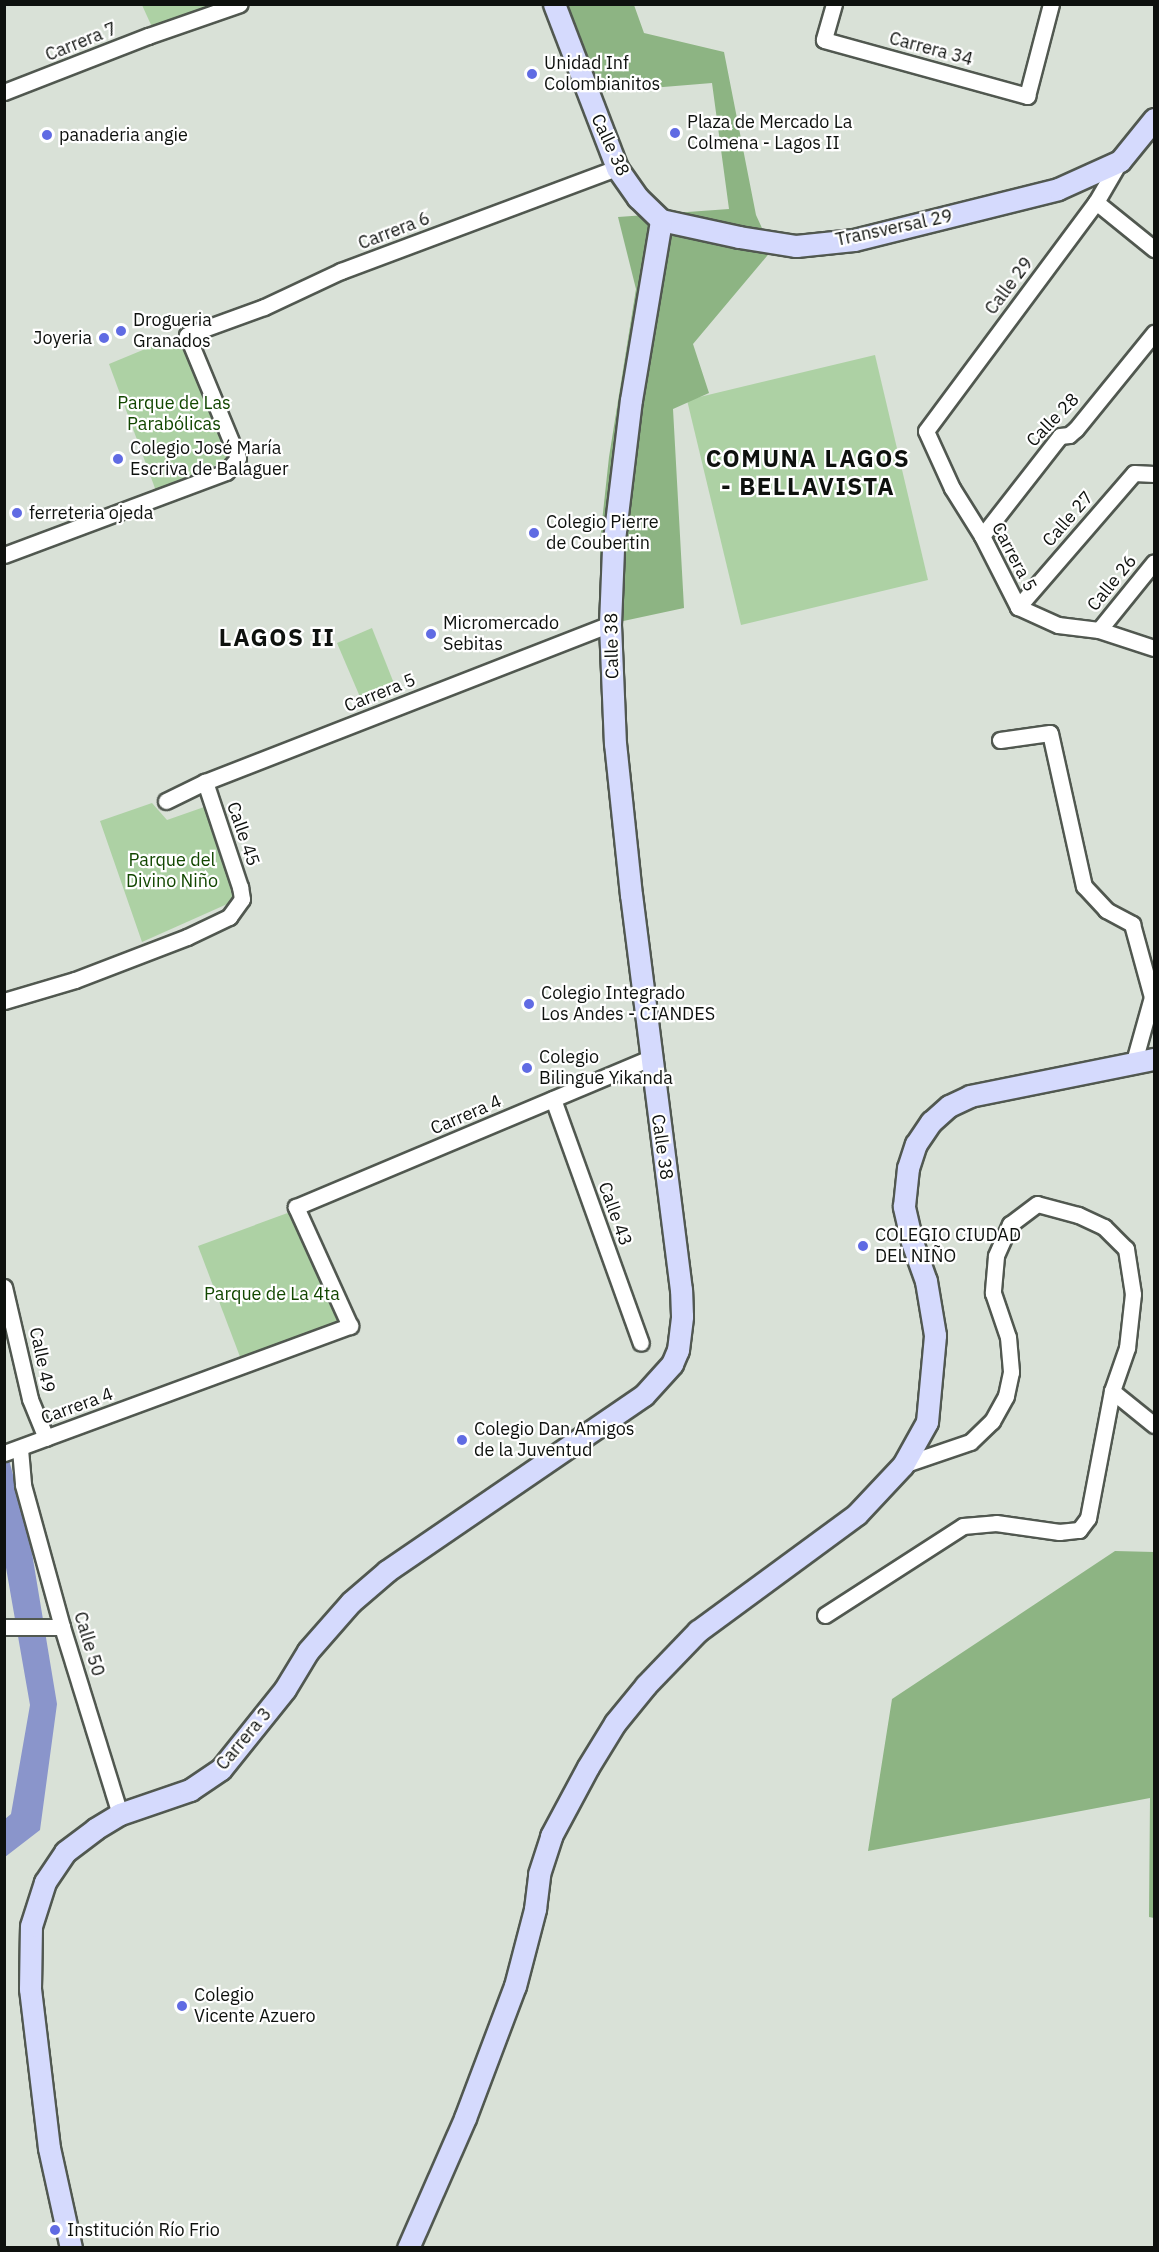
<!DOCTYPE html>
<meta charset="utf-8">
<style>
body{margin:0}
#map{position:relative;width:1159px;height:2252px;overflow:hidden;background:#d9e1d7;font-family:"IBM Plex Sans",sans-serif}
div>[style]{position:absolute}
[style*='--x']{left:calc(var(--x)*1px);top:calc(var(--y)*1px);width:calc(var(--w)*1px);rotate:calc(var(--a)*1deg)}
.green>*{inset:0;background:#add1a4}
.forest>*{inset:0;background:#8db483}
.water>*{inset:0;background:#8a95cb}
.roads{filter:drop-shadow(2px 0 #515850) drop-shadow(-2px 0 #515850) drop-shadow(0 2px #515850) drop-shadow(0 -2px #515850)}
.street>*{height:15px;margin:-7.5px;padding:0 7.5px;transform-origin:7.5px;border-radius:7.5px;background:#fff}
.secondary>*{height:21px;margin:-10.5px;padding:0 10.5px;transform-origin:10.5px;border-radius:10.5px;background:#d5dafd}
.dots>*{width:16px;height:16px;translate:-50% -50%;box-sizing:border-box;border:3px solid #fff;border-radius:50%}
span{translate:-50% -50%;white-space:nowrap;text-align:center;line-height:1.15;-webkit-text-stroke:4.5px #fff;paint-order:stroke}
.street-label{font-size:18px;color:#0e110e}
.poi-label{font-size:18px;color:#0e110e}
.left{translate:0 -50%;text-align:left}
.right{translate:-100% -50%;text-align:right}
.park-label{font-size:18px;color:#124700}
.district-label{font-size:24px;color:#0e110e;font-weight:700;letter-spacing:1.5px}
.frame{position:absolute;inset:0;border:6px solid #0e110e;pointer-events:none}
</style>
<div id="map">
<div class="green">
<div style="clip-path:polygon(142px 5px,217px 5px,152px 27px)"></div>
<div style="clip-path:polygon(179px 335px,215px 399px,230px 459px,156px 491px,109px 364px)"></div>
<div style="clip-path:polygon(875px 355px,928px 580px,741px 625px,687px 400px)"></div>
<div style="clip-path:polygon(372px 628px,397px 691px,363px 704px,337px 643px)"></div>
<div style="clip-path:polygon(152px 803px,167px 820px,207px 806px,234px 901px,142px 942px,100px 821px)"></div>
<div style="clip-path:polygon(293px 1211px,342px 1323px,242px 1362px,198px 1246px)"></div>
</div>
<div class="forest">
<div style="clip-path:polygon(553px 5px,634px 5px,644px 33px,724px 52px,756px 215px,772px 250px,693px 344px,709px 393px,673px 409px,684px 608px,600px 626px,600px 540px,609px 457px,636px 289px,618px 217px,729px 209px,712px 83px,590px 93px)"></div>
<div style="clip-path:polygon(1115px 1551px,1154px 1552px,1154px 1918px,1149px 1917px,1150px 1798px,868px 1851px,892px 1699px)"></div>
</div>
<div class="water">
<div style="clip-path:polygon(4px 1442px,28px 1529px,57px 1704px,40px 1830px,5px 1857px,5px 1819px,11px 1814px,30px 1705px,5px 1562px)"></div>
</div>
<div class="roads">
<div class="street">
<div style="--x:834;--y:4;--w:37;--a:106"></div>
<div style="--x:824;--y:40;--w:211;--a:15.4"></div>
<div style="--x:1027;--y:96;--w:95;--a:-75.4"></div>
<div style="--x:4;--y:92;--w:155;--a:-21.3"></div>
<div style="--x:148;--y:36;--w:97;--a:-19.2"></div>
<div style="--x:1120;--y:161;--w:48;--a:120.3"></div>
<div style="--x:1096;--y:202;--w:285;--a:126.6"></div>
<div style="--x:926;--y:431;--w:63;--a:65.5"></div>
<div style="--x:952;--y:488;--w:57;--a:58"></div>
<div style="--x:982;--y:536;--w:80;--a:63.1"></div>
<div style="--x:1018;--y:607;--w:44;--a:24.2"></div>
<div style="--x:1058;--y:625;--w:41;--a:7"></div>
<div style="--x:1099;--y:630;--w:58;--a:18.1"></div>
<div style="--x:1096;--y:202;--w:75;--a:39"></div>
<div style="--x:982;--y:536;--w:127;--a:-52"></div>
<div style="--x:1060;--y:436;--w:9;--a:-6"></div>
<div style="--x:1069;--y:435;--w:9;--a:-41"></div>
<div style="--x:1076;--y:429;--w:124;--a:-50.9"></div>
<div style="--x:4;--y:555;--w:237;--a:-20.5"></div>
<div style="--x:226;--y:472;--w:18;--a:-49"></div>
<div style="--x:238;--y:458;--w:133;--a:-112.5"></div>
<div style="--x:187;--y:335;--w:82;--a:-20"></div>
<div style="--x:264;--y:307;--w:85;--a:-25.1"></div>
<div style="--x:341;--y:271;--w:295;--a:-20.5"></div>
<div style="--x:1018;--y:607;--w:177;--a:-49.1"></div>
<div style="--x:1134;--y:473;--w:20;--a:3"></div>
<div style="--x:1099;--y:630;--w:87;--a:-51"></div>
<div style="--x:1000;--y:740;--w:50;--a:-8"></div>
<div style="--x:1050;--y:733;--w:157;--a:77.5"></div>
<div style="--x:1084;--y:886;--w:33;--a:47"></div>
<div style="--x:1106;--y:910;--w:30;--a:28"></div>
<div style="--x:1132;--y:924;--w:76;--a:74.7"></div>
<div style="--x:1152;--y:997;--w:71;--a:105.6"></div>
<div style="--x:166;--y:801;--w:43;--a:-26"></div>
<div style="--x:205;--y:782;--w:435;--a:-21.3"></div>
<div style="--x:4;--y:1001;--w:74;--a:-16.5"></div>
<div style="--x:75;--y:980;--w:120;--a:-21"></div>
<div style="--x:187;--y:937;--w:47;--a:-25.5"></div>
<div style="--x:229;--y:917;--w:22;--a:-54"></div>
<div style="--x:242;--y:899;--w:12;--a:-99"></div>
<div style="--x:240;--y:887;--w:111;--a:-108.4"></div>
<div style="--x:553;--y:1099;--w:259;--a:70.2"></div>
<div style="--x:4;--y:1287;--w:115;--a:76.9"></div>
<div style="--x:30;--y:1399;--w:42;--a:67.7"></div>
<div style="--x:1112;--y:1391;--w:54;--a:39"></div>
<div style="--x:20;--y:1449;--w:36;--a:85"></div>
<div style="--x:23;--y:1485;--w:147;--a:74.6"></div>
<div style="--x:62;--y:1627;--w:196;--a:72.8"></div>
<div style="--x:4;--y:1453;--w:369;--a:-20.2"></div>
<div style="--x:350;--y:1326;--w:131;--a:-114.4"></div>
<div style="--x:296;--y:1207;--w:384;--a:-22.8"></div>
<div style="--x:825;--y:1615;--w:164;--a:-32.8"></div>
<div style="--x:963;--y:1526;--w:33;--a:-5"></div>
<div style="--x:996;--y:1523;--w:64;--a:8.1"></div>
<div style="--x:1059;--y:1532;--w:20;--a:-6"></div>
<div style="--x:1079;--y:1530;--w:15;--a:-53"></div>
<div style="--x:1088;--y:1518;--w:129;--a:-79.3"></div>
<div style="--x:1112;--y:1391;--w:46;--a:-70.8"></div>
<div style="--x:1127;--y:1348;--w:54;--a:-83.7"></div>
<div style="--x:1133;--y:1294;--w:46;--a:-98.8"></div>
<div style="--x:1126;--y:1249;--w:31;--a:-135"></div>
<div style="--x:1104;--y:1227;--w:29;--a:-155"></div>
<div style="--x:1078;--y:1215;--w:42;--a:-165"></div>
<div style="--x:1037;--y:1204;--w:34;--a:143"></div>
<div style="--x:1010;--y:1224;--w:35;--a:114"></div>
<div style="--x:996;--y:1256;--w:37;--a:95"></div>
<div style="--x:993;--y:1293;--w:46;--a:71.2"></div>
<div style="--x:1008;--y:1337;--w:35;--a:85"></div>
<div style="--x:1011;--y:1372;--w:25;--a:102"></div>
<div style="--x:1006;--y:1396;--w:29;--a:119"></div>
<div style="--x:992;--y:1421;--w:30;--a:136"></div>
<div style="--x:970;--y:1442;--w:71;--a:161.1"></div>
<div style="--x:4;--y:1627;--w:58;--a:0"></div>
</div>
<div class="secondary">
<div style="--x:661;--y:220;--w:80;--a:12.3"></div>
<div style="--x:739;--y:237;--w:58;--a:9"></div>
<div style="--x:796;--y:246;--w:58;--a:-5.9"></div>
<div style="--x:854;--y:240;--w:210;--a:-14"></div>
<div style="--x:1058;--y:189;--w:68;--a:-24.3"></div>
<div style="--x:1120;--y:161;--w:54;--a:-51"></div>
<div style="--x:71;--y:2248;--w:102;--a:-102.4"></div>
<div style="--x:49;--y:2148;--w:160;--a:-96.8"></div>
<div style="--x:30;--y:1989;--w:63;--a:-89.1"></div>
<div style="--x:31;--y:1926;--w:46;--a:-72.3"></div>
<div style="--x:45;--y:1882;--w:36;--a:-56"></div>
<div style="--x:65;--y:1852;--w:38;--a:-37"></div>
<div style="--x:95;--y:1829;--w:29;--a:-31"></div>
<div style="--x:120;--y:1814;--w:74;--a:-18.9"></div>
<div style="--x:190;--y:1790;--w:37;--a:-34"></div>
<div style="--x:221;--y:1769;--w:102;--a:-51.3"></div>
<div style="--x:285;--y:1689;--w:44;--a:-58.8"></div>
<div style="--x:308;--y:1651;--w:65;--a:-48.7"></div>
<div style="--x:351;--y:1602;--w:48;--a:-40.7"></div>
<div style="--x:387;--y:1571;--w:311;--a:-34.4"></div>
<div style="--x:644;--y:1395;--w:42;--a:-47.9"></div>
<div style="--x:672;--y:1364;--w:15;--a:-67"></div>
<div style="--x:678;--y:1350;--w:34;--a:-83"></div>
<div style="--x:682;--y:1316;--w:26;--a:-92"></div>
<div style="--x:681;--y:1290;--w:398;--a:-97.2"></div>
<div style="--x:631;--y:895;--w:152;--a:-96"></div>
<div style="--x:615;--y:744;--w:120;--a:-92.4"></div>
<div style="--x:610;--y:624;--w:76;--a:-87.7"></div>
<div style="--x:613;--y:548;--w:149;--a:-83.1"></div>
<div style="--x:631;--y:400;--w:182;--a:-80.5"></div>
<div style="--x:661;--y:220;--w:32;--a:-136"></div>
<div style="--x:638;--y:198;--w:37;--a:-125"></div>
<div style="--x:617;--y:168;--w:176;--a:-111"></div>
<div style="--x:408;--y:2248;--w:142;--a:-66.3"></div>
<div style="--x:465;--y:2118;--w:141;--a:-69.3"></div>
<div style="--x:515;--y:1986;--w:80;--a:-75.4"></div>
<div style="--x:535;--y:1909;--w:35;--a:-83"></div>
<div style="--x:539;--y:1874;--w:40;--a:-72"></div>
<div style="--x:551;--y:1836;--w:78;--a:-61.8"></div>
<div style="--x:588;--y:1767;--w:52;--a:-58.5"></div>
<div style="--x:615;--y:1723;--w:49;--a:-50.8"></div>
<div style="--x:646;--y:1685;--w:75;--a:-46.1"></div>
<div style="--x:698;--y:1631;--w:197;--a:-36.3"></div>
<div style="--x:857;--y:1514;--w:67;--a:-46.8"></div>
<div style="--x:903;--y:1465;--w:49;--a:-60.8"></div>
<div style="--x:927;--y:1422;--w:87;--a:-84.7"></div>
<div style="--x:935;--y:1335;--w:55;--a:-99.5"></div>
<div style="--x:926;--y:1281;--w:41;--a:-109.7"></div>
<div style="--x:912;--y:1242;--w:37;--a:-103"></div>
<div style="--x:904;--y:1206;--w:38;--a:-84"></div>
<div style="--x:908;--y:1168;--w:25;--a:-72"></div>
<div style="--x:916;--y:1144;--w:27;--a:-56"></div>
<div style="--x:931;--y:1122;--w:24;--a:-42"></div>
<div style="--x:949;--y:1106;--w:23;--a:-25"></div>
<div style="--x:970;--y:1096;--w:188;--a:-11.4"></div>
</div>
</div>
<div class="dots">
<div style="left:532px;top:74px;background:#606be3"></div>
<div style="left:675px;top:133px;background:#606be3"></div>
<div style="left:47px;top:135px;background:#606be3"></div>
<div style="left:121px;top:331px;background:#606be3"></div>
<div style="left:104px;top:338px;background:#606be3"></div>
<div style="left:118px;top:459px;background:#606be3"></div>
<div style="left:17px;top:513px;background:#606be3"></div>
<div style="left:534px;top:533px;background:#606be3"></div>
<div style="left:431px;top:634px;background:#606be3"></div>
<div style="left:529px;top:1004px;background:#606be3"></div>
<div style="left:527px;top:1068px;background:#606be3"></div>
<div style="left:863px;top:1246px;background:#606be3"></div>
<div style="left:462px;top:1440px;background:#606be3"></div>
<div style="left:182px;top:2006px;background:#606be3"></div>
<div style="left:55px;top:2230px;background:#606be3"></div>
</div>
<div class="street-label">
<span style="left:81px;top:42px;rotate:-22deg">Carrera 7</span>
<span style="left:931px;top:49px;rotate:15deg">Carrera 34</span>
<span style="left:610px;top:145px;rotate:65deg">Calle 38</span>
<span style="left:894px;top:228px;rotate:-12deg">Transversal 29</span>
<span style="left:394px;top:231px;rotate:-21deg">Carrera 6</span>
<span style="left:1009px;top:286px;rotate:-53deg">Calle 29</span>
<span style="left:1053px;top:420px;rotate:-46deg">Calle 28</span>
<span style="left:1068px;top:519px;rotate:-49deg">Calle 27</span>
<span style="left:1014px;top:557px;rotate:62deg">Carrera 5</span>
<span style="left:1112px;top:583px;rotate:-51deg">Calle 26</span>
<span style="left:612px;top:646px;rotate:-91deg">Calle 38</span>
<span style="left:380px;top:693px;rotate:-22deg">Carrera 5</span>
<span style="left:243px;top:834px;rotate:71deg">Calle 45</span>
<span style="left:466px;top:1115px;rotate:-23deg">Carrera 4</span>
<span style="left:662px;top:1147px;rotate:82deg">Calle 38</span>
<span style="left:615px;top:1214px;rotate:70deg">Calle 43</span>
<span style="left:42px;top:1360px;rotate:78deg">Calle 49</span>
<span style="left:77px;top:1406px;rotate:-20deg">Carrera 4</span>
<span style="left:89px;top:1644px;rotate:73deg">Calle 50</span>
<span style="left:244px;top:1739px;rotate:-50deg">Carrera 3</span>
</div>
<div class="poi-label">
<span class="left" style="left:544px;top:74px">Unidad Inf<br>Colombianitos</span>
<span class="left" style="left:687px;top:133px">Plaza de Mercado La<br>Colmena - Lagos II</span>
<span class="left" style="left:59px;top:135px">panaderia angie</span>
<span class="left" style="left:133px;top:331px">Drogueria<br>Granados</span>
<span class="right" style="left:92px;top:338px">Joyeria</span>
<span class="left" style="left:130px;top:459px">Colegio José María<br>Escriva de Balaguer</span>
<span class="left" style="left:29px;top:513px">ferreteria ojeda</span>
<span class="left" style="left:546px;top:533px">Colegio Pierre<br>de Coubertin</span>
<span class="left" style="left:443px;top:634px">Micromercado<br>Sebitas</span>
<span class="left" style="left:541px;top:1004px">Colegio Integrado<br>Los Andes - CIANDES</span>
<span class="left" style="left:539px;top:1068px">Colegio<br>Bilingue Yikanda</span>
<span class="left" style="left:875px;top:1246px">COLEGIO CIUDAD<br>DEL NIÑO</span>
<span class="left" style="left:474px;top:1440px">Colegio Dan Amigos<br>de la Juventud</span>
<span class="left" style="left:194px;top:2006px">Colegio<br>Vicente Azuero</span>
<span class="left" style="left:67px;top:2230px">Institución Río Frio</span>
</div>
<div class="park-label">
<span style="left:174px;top:414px">Parque de Las<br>Parabólicas</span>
<span style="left:172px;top:871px">Parque del<br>Divino Niño</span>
<span style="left:272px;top:1294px">Parque de La 4ta</span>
</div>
<div class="district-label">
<span style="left:808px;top:473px">COMUNA LAGOS<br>- BELLAVISTA</span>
<span style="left:277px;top:638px">LAGOS II</span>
</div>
<div class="frame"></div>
</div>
